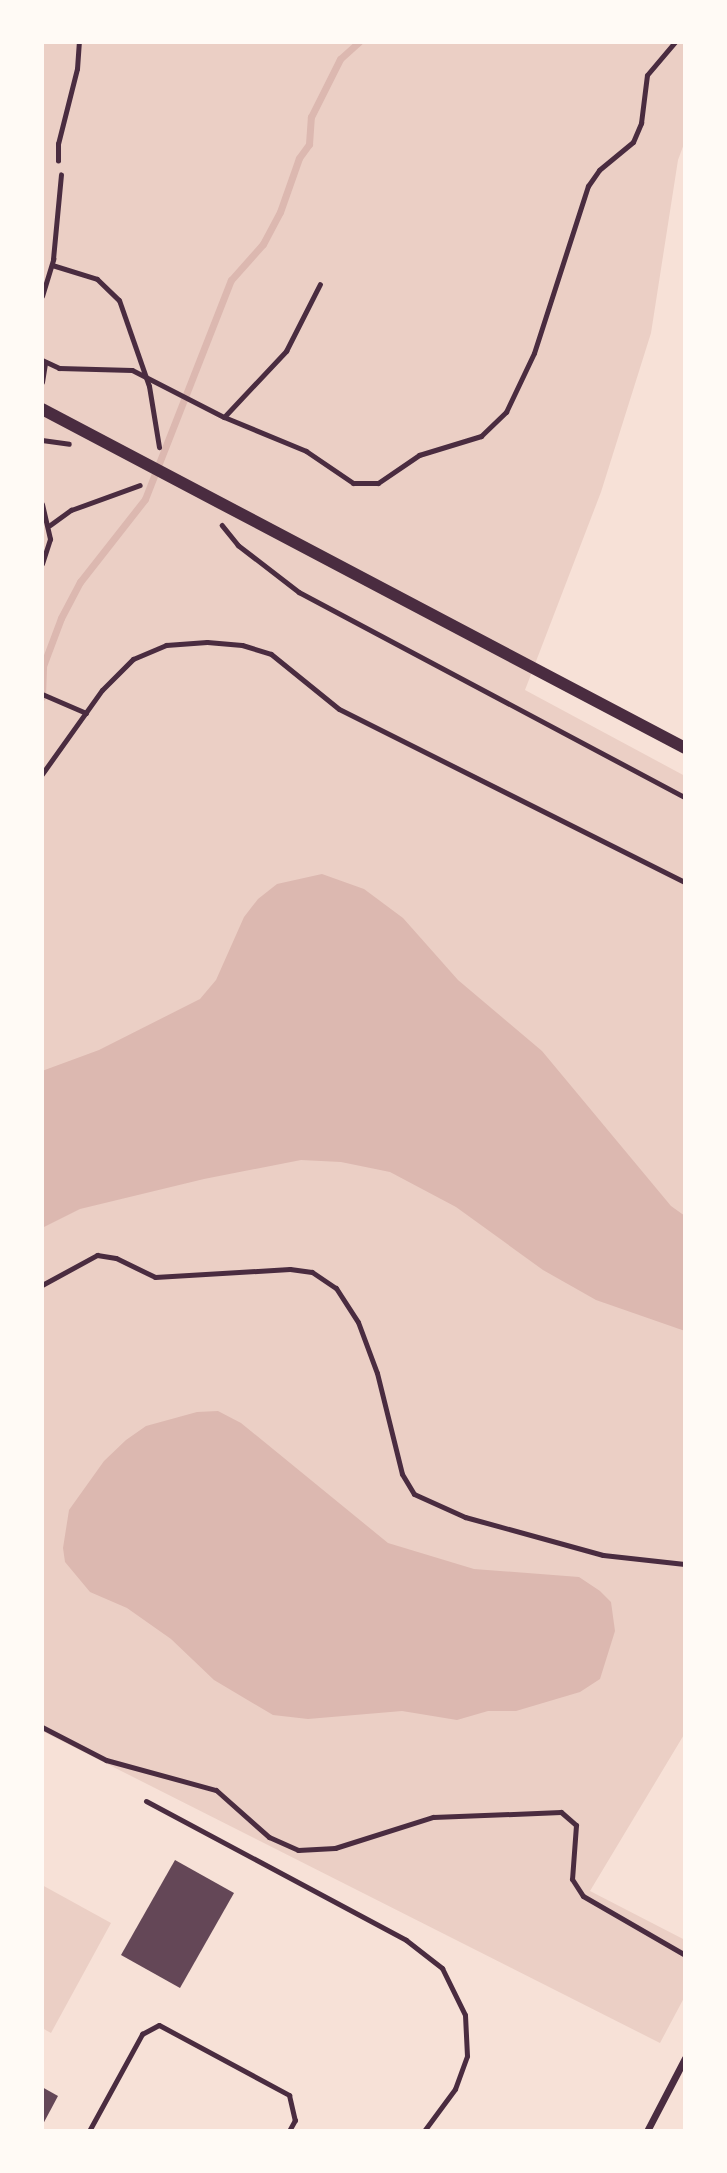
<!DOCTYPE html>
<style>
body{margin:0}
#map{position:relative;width:727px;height:2173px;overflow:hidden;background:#f7e1d7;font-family:"Crimson Pro",serif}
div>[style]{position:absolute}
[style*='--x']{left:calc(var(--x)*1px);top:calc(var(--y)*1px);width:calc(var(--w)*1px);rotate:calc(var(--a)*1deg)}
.green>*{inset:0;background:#ebcfc5}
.water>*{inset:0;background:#dcb8b0}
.stream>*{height:7px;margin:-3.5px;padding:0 3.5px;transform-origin:3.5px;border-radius:3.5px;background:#dcb8b0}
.building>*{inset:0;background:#644757}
.path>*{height:4.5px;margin:-2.25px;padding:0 2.25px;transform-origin:2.25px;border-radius:2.25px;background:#4a2c40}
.service>*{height:5px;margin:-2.5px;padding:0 2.5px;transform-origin:2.5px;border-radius:2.5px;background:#4a2c40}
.minor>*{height:7px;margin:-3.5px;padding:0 3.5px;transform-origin:3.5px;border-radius:3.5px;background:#4a2c40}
.tertiary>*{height:12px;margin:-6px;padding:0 6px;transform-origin:6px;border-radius:6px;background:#4a2c40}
span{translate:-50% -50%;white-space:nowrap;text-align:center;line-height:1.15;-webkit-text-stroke:7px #fffaf5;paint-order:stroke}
.frame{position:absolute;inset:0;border:44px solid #fffaf5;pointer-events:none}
</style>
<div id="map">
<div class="green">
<div style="clip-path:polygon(42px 42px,685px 42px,685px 141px,678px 160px,651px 333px,601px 492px,525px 690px,685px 776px,685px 1733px,590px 1891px,685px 1940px,685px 1996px,660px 2043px,42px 1731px)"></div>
<div style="clip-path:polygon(42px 1885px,111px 1923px,51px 2033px,42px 2028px)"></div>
</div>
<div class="water">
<div style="clip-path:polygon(322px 874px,364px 889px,403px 918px,458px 980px,542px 1051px,671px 1206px,685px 1216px,685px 1331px,596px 1300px,543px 1270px,456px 1207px,390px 1172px,341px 1162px,301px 1160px,204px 1179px,80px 1209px,42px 1228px,42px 1071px,99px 1050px,200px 999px,216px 980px,244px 917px,258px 899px,277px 884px)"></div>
<div style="clip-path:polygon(218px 1411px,241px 1423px,388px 1543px,474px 1569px,579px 1577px,600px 1591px,611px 1602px,615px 1631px,600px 1679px,580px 1692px,516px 1711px,488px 1711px,457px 1720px,402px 1711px,308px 1719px,273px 1715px,214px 1680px,171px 1639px,127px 1608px,90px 1592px,65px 1562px,63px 1548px,69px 1510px,104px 1461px,126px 1440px,146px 1426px,197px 1412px)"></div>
</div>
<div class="stream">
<div style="--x:42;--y:697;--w:31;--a:-88"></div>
<div style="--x:43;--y:666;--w:51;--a:-69.4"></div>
<div style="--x:61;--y:618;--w:41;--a:-62.2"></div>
<div style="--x:80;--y:582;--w:105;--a:-51.9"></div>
<div style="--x:145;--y:499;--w:235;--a:-68.6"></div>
<div style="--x:231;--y:280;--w:48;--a:-48.4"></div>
<div style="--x:263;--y:244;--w:36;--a:-62"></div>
<div style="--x:280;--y:212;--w:57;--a:-70.6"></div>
<div style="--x:299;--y:158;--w:17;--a:-54"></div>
<div style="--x:309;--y:144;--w:27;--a:-86"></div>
<div style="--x:311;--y:117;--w:65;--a:-63.4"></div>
<div style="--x:340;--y:59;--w:25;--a:-42"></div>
</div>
<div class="building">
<div style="clip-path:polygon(175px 1860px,234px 1893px,180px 1988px,121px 1955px)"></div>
<div style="clip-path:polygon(42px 2087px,58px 2096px,42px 2126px)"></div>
</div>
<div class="path">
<div style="--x:58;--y:161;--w:17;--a:-90"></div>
<div style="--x:58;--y:144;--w:77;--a:-75.8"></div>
<div style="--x:77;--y:69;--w:27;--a:-86"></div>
<div style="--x:42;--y:440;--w:27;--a:8"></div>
<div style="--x:222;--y:525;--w:26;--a:51"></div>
<div style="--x:238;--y:545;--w:77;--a:37.6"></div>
<div style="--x:299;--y:592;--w:437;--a:28"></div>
</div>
<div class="service">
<div style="--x:52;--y:265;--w:47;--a:17.3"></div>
<div style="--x:97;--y:279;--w:30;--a:44"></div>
<div style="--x:119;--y:300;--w:91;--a:70.8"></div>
<div style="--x:149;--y:386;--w:62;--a:80.7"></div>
<div style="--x:42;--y:296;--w:39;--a:-73"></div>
<div style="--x:53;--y:259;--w:85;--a:-84.6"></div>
<div style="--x:42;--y:360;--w:19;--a:25"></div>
<div style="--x:59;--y:368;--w:73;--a:1.6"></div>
<div style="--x:132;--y:370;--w:103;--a:27.1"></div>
<div style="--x:224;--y:417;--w:89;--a:22.5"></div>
<div style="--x:306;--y:451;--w:57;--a:34.2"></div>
<div style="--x:353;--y:483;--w:25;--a:0"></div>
<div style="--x:378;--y:483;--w:50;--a:-34.3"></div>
<div style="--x:419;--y:455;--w:65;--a:-17"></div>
<div style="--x:481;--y:436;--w:35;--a:-44"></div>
<div style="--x:506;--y:412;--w:65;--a:-64.6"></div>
<div style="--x:534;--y:353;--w:176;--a:-72.1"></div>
<div style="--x:588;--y:186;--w:19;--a:-55"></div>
<div style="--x:599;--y:170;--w:44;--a:-39.5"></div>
<div style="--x:633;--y:142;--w:21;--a:-67"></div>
<div style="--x:641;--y:123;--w:48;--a:-82.9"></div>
<div style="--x:647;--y:75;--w:43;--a:-49.7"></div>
<div style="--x:42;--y:382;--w:19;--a:-81"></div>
<div style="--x:224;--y:417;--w:91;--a:-46.8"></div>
<div style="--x:286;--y:351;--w:75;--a:-63.1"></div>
<div style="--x:42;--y:504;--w:36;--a:77"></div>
<div style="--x:50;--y:539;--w:26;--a:108"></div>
<div style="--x:50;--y:525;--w:26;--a:-36"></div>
<div style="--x:71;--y:510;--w:73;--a:-19.9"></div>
<div style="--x:42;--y:694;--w:48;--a:23.4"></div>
<div style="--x:42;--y:774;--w:103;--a:-54.5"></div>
<div style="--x:102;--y:690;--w:44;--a:-45"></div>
<div style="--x:133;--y:659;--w:36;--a:-23"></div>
<div style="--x:166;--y:645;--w:41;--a:-4.2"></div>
<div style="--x:207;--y:642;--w:35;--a:5"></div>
<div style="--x:242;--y:645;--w:30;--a:17"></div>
<div style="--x:271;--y:654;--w:87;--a:39"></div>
<div style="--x:339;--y:709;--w:387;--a:26.6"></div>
<div style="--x:42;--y:1285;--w:63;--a:-28.6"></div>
<div style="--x:97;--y:1255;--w:19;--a:9"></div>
<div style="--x:116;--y:1258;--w:43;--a:26"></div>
<div style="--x:155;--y:1277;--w:135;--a:-3.4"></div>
<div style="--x:290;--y:1269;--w:22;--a:8"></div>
<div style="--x:312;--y:1272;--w:29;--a:34"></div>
<div style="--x:336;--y:1288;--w:40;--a:57.1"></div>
<div style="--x:358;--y:1322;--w:54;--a:69.6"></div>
<div style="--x:377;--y:1373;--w:104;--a:76.1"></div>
<div style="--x:402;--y:1474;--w:23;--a:59"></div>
<div style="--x:414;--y:1494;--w:56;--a:24.3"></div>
<div style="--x:465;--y:1517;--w:143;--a:15.4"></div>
<div style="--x:603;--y:1555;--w:82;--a:6.3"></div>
<div style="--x:42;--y:1727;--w:72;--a:27.3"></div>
<div style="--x:106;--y:1760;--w:114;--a:15.3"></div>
<div style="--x:216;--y:1790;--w:71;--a:41.6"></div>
<div style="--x:269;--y:1837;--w:32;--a:24"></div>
<div style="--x:298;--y:1850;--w:37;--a:-3"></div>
<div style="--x:335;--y:1848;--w:103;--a:-17.6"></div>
<div style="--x:433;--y:1817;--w:128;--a:-2.2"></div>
<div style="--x:561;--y:1812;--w:20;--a:41"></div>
<div style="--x:576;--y:1825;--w:54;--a:94.2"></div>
<div style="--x:572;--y:1879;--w:20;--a:57"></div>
<div style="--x:583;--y:1896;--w:118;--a:30"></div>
<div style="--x:146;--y:1801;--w:295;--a:28.1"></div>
<div style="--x:406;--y:1940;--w:46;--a:37.9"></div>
<div style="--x:442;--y:1968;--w:52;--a:63.9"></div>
<div style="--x:465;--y:2015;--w:41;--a:87.2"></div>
<div style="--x:467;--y:2056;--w:35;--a:110"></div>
<div style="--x:455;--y:2089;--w:52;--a:126.4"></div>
<div style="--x:89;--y:2131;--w:111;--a:-61.3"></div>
<div style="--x:142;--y:2034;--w:19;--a:-28"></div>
<div style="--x:159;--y:2025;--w:148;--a:28.3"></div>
<div style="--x:289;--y:2095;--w:26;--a:77"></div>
<div style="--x:295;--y:2120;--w:13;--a:119"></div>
</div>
<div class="minor">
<div style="--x:647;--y:2131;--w:82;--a:-62.5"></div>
</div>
<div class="tertiary">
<div style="--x:42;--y:409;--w:727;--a:27.8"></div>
</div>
<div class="frame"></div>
</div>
